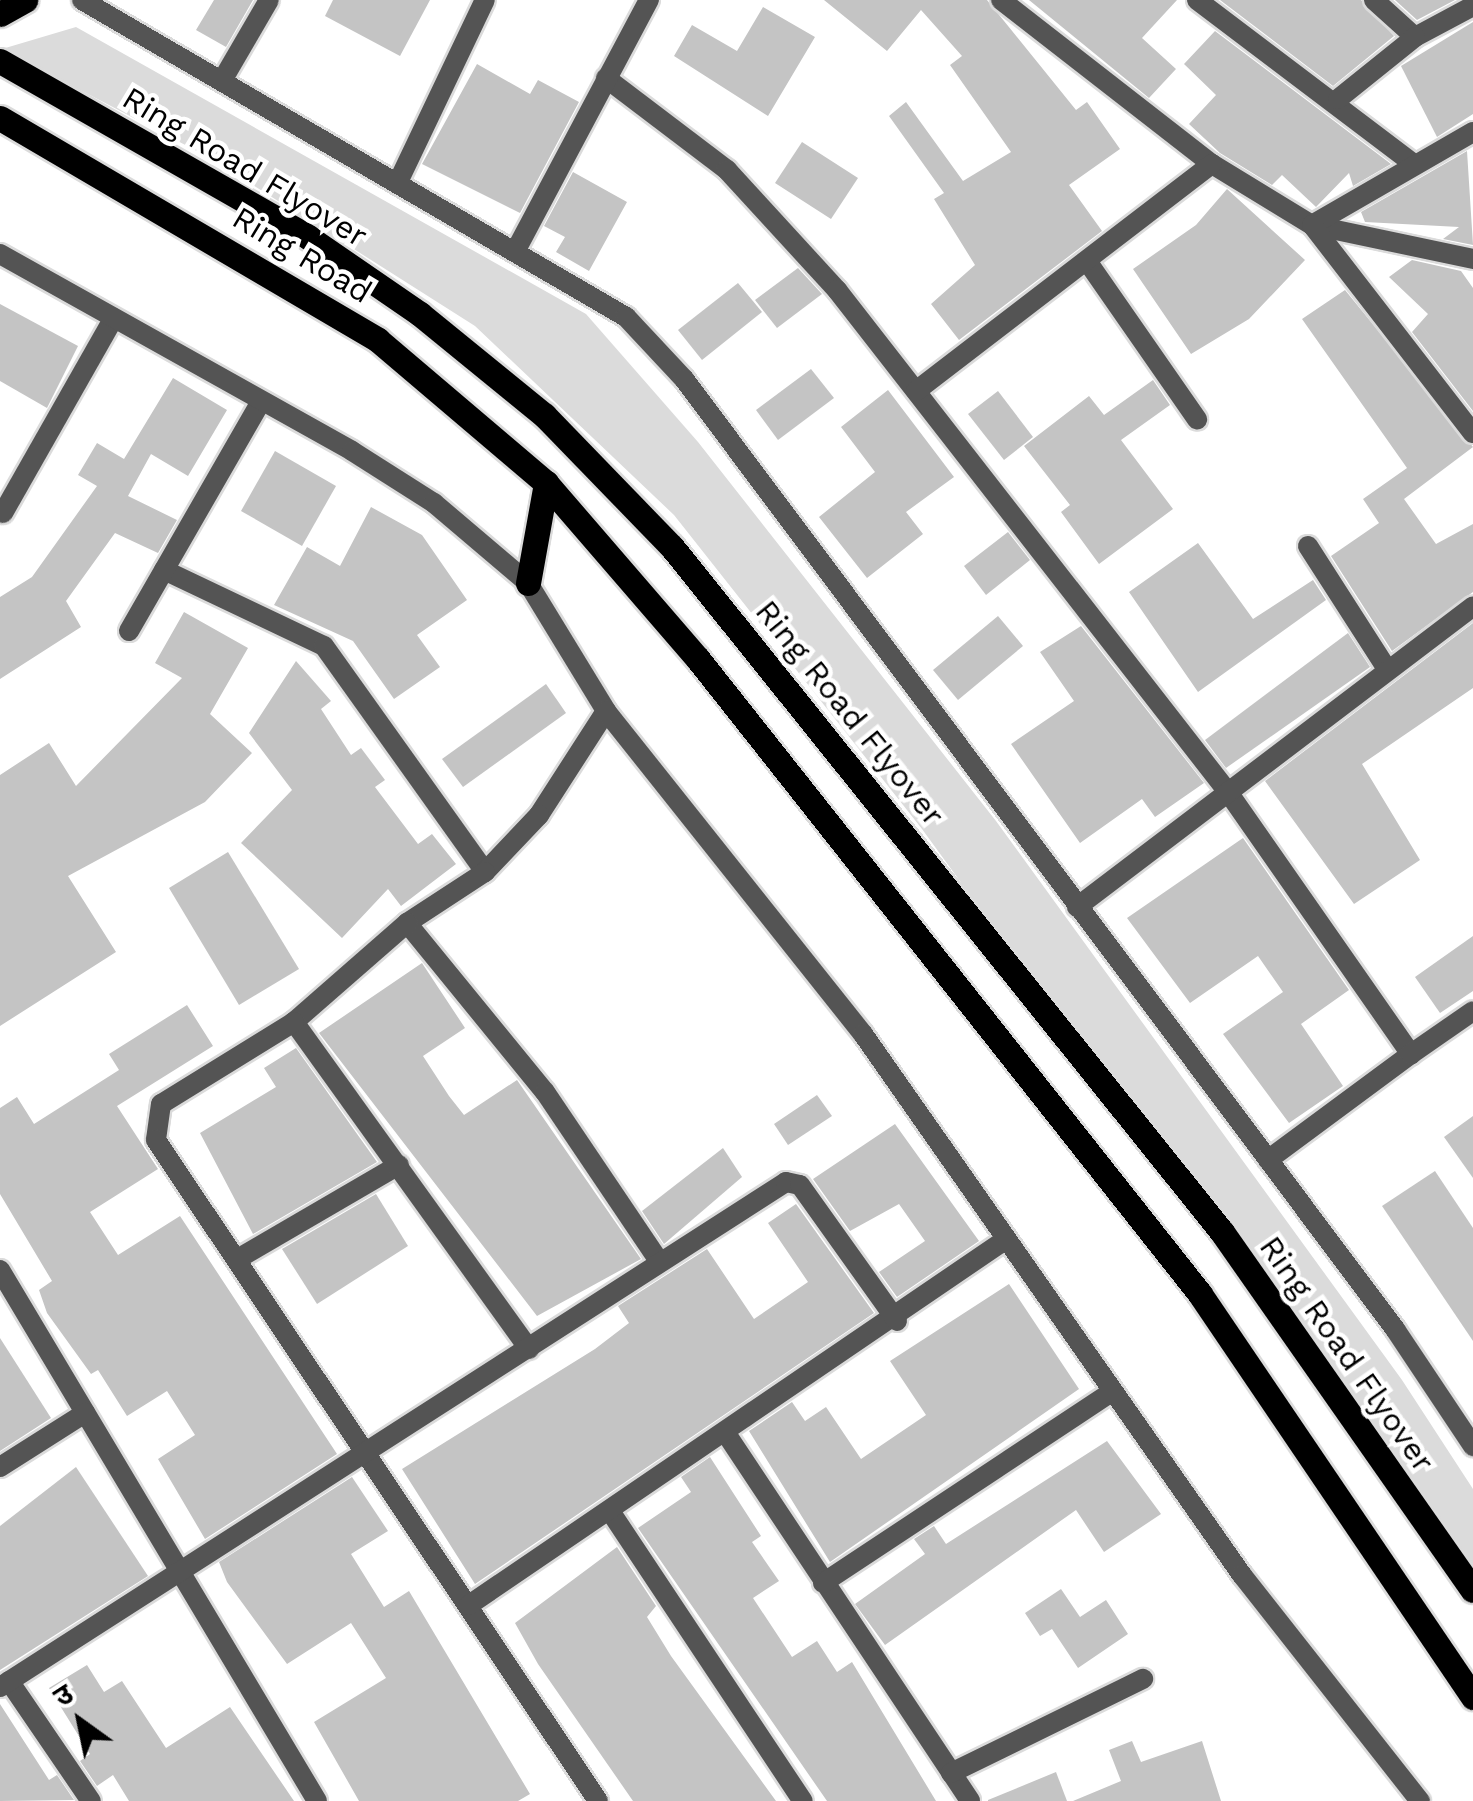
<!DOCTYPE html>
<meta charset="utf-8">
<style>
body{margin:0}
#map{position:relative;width:1473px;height:1801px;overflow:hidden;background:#fff;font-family:"Work Sans","Noto Sans Devanagari",sans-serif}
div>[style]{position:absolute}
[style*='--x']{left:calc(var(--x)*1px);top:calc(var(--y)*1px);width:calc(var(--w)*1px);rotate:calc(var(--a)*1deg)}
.green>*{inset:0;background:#dbdbdb}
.building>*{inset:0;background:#c4c4c4}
.roads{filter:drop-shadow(2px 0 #dbdbdb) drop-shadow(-2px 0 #dbdbdb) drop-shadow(0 2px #dbdbdb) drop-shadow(0 -2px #dbdbdb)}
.minor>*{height:20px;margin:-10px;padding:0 10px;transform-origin:10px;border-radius:10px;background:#545454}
.tertiary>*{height:20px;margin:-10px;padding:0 10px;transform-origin:10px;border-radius:10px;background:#545454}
.primary>*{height:25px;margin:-12.5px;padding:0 12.5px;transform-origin:12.5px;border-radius:12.5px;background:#000}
span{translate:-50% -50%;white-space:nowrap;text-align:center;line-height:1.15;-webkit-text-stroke:9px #fff;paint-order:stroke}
.street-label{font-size:32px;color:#000}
.north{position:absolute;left:30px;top:1671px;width:100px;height:100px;-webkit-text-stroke:8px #fff;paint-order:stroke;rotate:327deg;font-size:28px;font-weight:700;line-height:40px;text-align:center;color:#000}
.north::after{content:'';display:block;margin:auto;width:35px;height:45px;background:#000;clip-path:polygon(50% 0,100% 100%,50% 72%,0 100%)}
</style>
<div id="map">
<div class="green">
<div style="clip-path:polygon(76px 27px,586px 314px,698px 442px,996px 821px,1402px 1380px,1473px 1489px,1473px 1587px,922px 829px,674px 515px,475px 326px,212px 159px,2px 49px)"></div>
</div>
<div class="building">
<div style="clip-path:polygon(214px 0,253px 0,226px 47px,196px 30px)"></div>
<div style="clip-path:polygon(333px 0,430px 0,400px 56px,325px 16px)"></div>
<div style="clip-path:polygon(824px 0,987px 0,1076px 110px,1087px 102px,1120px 149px,1069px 185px,1102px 231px,959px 340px,931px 304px,975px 265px,934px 199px,944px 193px,889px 116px,906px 102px,963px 181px,1011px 152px,950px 65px,962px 56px,921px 10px,887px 51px)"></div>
<div style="clip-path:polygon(1029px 0,1177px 0,1142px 38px,1176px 69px,1149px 98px)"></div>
<div style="clip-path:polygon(1220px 0,1361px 0,1394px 36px,1333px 86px)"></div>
<div style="clip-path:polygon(1395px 0,1455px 0,1417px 20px)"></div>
<div style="clip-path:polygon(763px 7px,815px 37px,768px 116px,674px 56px,692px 25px,737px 51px)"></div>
<div style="clip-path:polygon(1473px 22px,1473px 114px,1437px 137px,1401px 66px)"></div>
<div style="clip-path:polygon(1215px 31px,1391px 164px,1353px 186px,1349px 173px,1316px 207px,1282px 175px,1272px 185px,1220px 153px,1189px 124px,1216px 95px,1184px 64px)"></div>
<div style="clip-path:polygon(477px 64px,530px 94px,538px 80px,579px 102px,520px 213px,422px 164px)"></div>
<div style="clip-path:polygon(802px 142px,858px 178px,831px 219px,775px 183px)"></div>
<div style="clip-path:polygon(1467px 151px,1473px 245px,1443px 239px,1459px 227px,1365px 222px,1361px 212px)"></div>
<div style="clip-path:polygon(573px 172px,627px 202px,589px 271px,556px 252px,565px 237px,544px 226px)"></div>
<div style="clip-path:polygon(1227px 189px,1305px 260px,1249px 319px,1191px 354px,1133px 269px,1196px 225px)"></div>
<div style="clip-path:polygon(1412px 260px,1461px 271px,1473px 288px,1473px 411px,1412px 332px,1428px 314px,1389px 277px)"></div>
<div style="clip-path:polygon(798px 268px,822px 294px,777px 328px,755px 300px)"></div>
<div style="clip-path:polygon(738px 283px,762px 312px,702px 360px,678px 330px)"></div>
<div style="clip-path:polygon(1345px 290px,1473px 447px,1404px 499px,1436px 544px,1473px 524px,1473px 592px,1392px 651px,1331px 556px,1379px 523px,1363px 499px,1407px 468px,1302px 319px)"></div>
<div style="clip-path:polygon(0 304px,78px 346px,47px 408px,0 381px)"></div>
<div style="clip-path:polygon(811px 369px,834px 398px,778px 440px,756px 410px)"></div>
<div style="clip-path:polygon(173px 378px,227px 410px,188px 476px,151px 454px,128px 496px,177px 520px,158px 553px,115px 533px,66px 601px,81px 627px,0 679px,0 597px,32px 577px,97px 486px,78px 475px,97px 443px,124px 459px)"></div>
<div style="clip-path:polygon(1153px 380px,1170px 405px,1121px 440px,1173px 509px,1099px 564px,1061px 512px,1070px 505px,1024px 446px,1089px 396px,1104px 415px)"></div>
<div style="clip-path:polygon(888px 390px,954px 477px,906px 512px,923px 534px,867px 578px,819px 517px,875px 472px,841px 427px)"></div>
<div style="clip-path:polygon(998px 391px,1033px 437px,1004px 460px,968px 414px)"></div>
<div style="clip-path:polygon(275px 451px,336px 486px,302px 546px,241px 511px)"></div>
<div style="clip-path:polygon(371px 507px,422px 535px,467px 600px,417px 635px,440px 667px,394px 699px,353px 641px,274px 605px,307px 547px,340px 566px)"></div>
<div style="clip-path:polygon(1008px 532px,1030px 560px,986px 595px,964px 566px)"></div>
<div style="clip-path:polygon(1198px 543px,1253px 619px,1313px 580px,1326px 600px,1198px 692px,1129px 592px)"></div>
<div style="clip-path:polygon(184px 612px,248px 648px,210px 714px,252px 753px,205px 802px,68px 876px,116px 952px,0 1026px,0 775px,49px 743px,76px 786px,182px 678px,155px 663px)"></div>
<div style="clip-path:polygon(998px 616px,1023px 646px,958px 700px,933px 670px)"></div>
<div style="clip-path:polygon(1473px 623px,1473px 688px,1362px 764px,1420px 860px,1354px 904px,1265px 781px)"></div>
<div style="clip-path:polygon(1081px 626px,1204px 783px,1155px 817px,1142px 799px,1080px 843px,1011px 744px,1074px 701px,1040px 652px)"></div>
<div style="clip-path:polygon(1348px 633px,1370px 667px,1226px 768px,1205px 740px)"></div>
<div style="clip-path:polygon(296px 661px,331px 701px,321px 709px,351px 755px,361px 748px,385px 780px,375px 787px,418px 844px,432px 834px,456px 864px,401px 906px,388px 889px,342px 938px,241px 843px,292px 790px,249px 733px)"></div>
<div style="clip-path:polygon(546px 684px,566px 713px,463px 787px,442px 759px)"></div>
<div style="clip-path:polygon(1243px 838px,1349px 990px,1301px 1024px,1343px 1086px,1289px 1123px,1223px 1034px,1283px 992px,1258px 956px,1190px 1003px,1127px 918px)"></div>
<div style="clip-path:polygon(228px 852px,299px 969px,239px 1005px,169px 888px)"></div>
<div style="clip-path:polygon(1473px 936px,1473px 991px,1440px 1013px,1415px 977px)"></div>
<div style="clip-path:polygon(422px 963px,465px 1028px,423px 1056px,449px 1096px,464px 1115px,517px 1080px,641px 1259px,537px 1316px,319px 1033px)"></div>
<div style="clip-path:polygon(187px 1005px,213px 1046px,117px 1106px,158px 1169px,90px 1212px,118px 1255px,180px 1216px,337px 1454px,205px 1539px,158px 1459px,195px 1435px,167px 1391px,127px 1416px,98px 1370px,91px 1374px,47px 1313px,39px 1290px,52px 1281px,0 1194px,0 1108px,17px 1097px,34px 1124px,119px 1070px,109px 1054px)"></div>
<div style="clip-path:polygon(296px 1048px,377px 1162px,253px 1234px,200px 1133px,276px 1087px,264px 1068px)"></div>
<div style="clip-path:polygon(817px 1095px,832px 1116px,788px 1145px,774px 1124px)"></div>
<div style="clip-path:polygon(1473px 1116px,1473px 1178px,1444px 1137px)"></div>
<div style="clip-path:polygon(895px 1124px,979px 1241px,897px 1297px,879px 1272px,925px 1241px,899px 1204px,850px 1231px,813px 1179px)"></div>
<div style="clip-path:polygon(723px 1148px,742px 1177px,664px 1244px,642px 1211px)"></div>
<div style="clip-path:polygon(1435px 1171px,1473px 1228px,1473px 1341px,1382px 1206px)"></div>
<div style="clip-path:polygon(376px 1194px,408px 1246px,317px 1304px,282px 1249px)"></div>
<div style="clip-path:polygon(796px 1204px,874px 1313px,475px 1584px,402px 1469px,595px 1349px,629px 1323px,618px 1306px,707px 1249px,754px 1319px,808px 1282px,768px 1223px)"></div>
<div style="clip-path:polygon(1009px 1284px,1079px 1389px,830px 1562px,749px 1431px,792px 1402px,805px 1421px,826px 1407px,861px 1459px,926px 1415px,890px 1361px)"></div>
<div style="clip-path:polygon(0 1338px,51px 1418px,0 1451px)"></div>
<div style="clip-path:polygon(1107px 1441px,1161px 1514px,1104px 1552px,1076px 1510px,885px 1645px,855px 1604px,925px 1554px,914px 1539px,934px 1526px,946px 1544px)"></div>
<div style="clip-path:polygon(710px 1457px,761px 1536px,752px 1542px,779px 1581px,753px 1598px,792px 1657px,817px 1641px,837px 1672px,852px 1662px,936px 1801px,827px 1801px,638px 1528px,691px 1492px,681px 1477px)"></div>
<div style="clip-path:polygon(76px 1467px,148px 1576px,0 1670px,0 1526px)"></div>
<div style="clip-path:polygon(352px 1477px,388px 1531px,351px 1554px,384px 1607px,409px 1591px,530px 1794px,518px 1801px,359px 1801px,314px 1722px,386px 1678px,351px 1623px,287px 1664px,227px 1582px,219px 1562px)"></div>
<div style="clip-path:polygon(617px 1547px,656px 1606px,647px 1617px,671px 1656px,776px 1801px,633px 1801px,538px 1664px,515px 1623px)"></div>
<div style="clip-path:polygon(1061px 1589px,1080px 1617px,1106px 1600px,1128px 1634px,1078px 1668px,1052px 1629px,1040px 1636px,1025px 1613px)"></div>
<div style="clip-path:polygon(87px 1665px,104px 1692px,122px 1681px,166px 1748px,230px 1707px,294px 1801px,129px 1801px,113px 1775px,97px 1786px,80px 1761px,90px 1754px,49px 1688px)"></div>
<div style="clip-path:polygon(0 1704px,49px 1780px,57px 1775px,74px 1800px,0 1801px)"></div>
<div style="clip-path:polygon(1132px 1741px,1141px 1762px,1202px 1741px,1221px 1801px,1073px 1801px,1121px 1781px,1109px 1750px)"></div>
<div style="clip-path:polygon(1056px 1772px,1067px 1801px,988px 1801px,988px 1800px)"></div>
</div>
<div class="roads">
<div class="minor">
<div style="--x:1001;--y:0;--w:267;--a:37.9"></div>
<div style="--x:1212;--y:164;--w:117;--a:31.4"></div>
<div style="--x:1312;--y:225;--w:165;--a:11.9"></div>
<div style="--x:1197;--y:0;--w:268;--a:37.1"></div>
<div style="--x:1374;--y:0;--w:55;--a:42.1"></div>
<div style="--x:1415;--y:37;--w:66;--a:-28.1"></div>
<div style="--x:606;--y:78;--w:152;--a:37.2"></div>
<div style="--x:727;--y:170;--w:163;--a:47.5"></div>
<div style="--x:837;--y:290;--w:636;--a:52.09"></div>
<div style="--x:1228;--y:792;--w:320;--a:55.1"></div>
<div style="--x:1411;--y:1054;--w:178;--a:143.5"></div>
<div style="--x:223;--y:79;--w:91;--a:-59.8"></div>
<div style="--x:1338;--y:99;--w:99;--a:-38.8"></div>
<div style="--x:1473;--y:132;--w:186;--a:150"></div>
<div style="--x:1312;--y:225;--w:263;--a:52.3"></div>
<div style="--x:399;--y:180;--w:199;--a:-64.5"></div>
<div style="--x:517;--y:248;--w:281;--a:-62"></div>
<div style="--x:1087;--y:261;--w:193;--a:55.2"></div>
<div style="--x:916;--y:391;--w:373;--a:-37.5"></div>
<div style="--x:3;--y:513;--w:224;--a:-60.4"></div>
<div style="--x:1308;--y:546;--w:146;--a:57.3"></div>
<div style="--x:164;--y:570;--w:177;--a:25.4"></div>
<div style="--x:324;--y:646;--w:277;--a:54.5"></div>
<div style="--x:129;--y:631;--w:263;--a:-60.1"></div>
<div style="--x:606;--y:711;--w:124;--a:122.8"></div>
<div style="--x:539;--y:815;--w:79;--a:133.5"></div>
<div style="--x:485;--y:872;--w:93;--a:146.8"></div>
<div style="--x:407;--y:923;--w:218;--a:50.8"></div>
<div style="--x:545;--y:1092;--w:200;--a:56"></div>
<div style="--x:1077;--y:907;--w:497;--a:-37.2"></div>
<div style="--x:294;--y:1022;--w:150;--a:-41.2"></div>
<div style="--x:1411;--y:1054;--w:75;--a:-34.7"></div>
<div style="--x:239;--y:1258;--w:185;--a:-30.2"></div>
<div style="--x:0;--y:1270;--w:618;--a:59.16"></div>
<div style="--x:529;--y:1349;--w:403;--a:-125.7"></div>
<div style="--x:294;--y:1022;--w:156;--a:148.3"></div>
<div style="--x:161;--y:1104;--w:36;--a:98"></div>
<div style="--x:156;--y:1140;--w:795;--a:56.23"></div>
<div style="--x:727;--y:1435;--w:439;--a:56.4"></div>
<div style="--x:0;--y:1467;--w:101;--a:-32.4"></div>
<div style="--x:610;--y:1511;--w:348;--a:56.4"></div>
<div style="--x:823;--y:1583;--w:346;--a:-33.5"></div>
<div style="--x:469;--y:1605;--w:648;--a:-34.25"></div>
<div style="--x:9;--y:1681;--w:145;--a:55.7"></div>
<div style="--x:0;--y:1687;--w:934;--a:-32.72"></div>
<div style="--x:786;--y:1182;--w:14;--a:12"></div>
<div style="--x:800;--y:1185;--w:167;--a:54.5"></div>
<div style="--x:951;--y:1773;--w:214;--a:-26.1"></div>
</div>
<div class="tertiary">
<div style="--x:82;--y:0;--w:630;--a:30.23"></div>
<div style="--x:626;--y:317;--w:85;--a:46.9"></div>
<div style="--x:684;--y:379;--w:1187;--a:53.19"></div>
<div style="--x:1395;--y:1329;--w:141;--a:56.3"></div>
<div style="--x:0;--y:254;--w:403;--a:29.2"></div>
<div style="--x:352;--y:451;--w:97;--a:32.4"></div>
<div style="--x:434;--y:503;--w:123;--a:40.4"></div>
<div style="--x:528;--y:583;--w:150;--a:58.6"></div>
<div style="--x:606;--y:711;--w:413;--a:51.5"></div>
<div style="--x:863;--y:1034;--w:661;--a:54.99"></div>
<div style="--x:1242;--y:1575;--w:288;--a:51.8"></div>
</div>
<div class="primary">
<div style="--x:0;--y:14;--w:29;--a:-29"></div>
<div style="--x:0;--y:61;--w:355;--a:29.7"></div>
<div style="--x:308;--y:237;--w:136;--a:34.5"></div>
<div style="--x:420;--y:314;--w:160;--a:39.2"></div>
<div style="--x:544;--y:415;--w:184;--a:45.9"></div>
<div style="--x:672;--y:547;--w:878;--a:51.24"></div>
<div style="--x:1222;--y:1232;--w:437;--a:55"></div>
<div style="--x:0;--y:118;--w:438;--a:30.4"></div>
<div style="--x:378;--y:340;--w:221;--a:40.4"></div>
<div style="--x:546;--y:483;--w:233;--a:49.2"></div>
<div style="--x:698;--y:659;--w:809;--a:51.67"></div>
<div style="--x:1200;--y:1294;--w:487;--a:55.9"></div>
<div style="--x:528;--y:583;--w:102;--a:-79.8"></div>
</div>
</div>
<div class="street-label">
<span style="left:245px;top:167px;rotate:31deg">Ring Road Flyover</span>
<span style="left:302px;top:255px;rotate:31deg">Ring Road</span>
<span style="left:850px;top:713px;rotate:51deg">Ring Road Flyover</span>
<span style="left:1347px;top:1354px;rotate:55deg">Ring Road Flyover</span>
</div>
<div class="north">उ</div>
</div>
